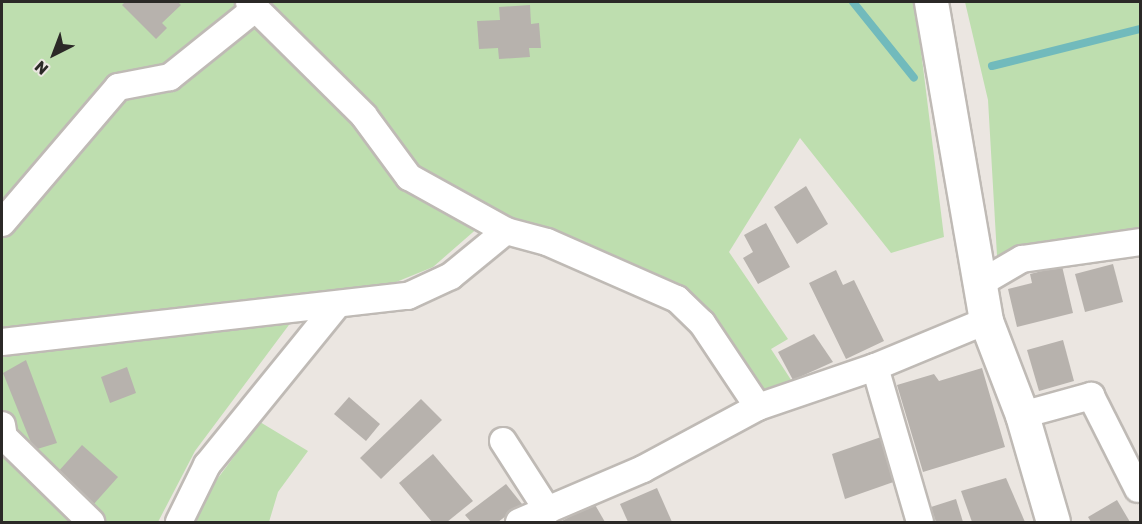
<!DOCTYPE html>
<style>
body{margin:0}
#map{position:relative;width:1142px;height:524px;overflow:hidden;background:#ebe6e1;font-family:Rubik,sans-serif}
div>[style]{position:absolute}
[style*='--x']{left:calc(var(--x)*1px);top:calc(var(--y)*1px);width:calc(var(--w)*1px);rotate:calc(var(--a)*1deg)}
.green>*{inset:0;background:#bedeaf}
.stream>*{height:8px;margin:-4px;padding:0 4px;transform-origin:4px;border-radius:4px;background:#71babc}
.building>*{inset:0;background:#b7b2ad}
.roads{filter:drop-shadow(2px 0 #bfbab5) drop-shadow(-2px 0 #bfbab5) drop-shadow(0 2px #bfbab5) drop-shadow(0 -2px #bfbab5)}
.minor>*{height:26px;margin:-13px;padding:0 13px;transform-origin:13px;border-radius:13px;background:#fff}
.tertiary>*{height:33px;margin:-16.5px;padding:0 16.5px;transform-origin:16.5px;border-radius:16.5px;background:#fff}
span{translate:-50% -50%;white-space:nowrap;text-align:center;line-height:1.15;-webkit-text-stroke:4.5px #ebe6e1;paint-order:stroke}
.frame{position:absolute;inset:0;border:3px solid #2b2927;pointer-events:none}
.north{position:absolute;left:24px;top:24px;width:60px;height:60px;-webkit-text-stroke:4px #ebe6e1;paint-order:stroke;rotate:222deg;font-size:16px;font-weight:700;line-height:24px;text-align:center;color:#2b2927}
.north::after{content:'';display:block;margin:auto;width:21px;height:27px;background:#2b2927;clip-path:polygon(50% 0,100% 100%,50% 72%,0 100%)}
</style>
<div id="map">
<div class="green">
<div style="clip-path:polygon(2px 2px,915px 2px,944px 237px,891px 253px,800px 138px,729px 252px,788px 339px,771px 349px,795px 386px,758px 407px,703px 324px,480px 226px,433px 267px,384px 287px,312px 294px,195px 451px,158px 522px,2px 522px)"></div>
<div style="clip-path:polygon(965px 2px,1140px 2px,1140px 239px,998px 273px,988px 100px)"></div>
<div style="clip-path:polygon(260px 422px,308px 451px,278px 492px,269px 522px,191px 522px,200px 502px)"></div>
</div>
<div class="stream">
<div style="--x:853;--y:2;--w:97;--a:51.2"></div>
<div style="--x:992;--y:66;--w:153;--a:-14"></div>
</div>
<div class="building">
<div style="clip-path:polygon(125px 2px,178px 2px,181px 5px,162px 23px,167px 28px,156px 39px,122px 5px)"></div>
<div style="clip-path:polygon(530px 5px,531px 24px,539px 23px,541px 48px,529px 48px,530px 57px,499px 59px,498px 48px,479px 49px,477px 21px,500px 20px,499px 7px)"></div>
<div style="clip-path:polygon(806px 186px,828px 224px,797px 244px,774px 207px)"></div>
<div style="clip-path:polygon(766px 223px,790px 267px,758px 284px,743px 258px,753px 252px,744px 235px)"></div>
<div style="clip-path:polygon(1113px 264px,1123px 302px,1085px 312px,1075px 274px)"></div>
<div style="clip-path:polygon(1062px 266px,1073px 313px,1017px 327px,1008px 289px,1032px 283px,1030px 274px)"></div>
<div style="clip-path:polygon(836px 270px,843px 285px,854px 280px,884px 341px,846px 359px,809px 283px)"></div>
<div style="clip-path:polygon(814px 334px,833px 362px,793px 380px,778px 352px)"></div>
<div style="clip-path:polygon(1063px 340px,1074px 381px,1039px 391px,1027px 350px)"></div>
<div style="clip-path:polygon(26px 360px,57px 443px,34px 450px,3px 373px)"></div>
<div style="clip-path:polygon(127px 367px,136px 393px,110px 403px,101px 377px)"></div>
<div style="clip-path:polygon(982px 368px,1005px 447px,923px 472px,897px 385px,934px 374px,939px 381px)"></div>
<div style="clip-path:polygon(349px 397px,380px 424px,366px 441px,334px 414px)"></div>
<div style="clip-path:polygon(421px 399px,442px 420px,381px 479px,360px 458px)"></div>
<div style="clip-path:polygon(884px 436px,902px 479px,845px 499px,832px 454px)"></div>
<div style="clip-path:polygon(82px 445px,118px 477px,93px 505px,57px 473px)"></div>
<div style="clip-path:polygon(433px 454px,473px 501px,447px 522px,432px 522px,399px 483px)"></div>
<div style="clip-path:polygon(1006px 478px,1025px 522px,972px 522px,961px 491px)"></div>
<div style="clip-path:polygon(506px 484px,522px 504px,498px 522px,471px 522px,465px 515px)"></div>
<div style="clip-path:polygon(657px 488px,672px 522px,628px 522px,620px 504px)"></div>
<div style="clip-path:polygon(956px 499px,963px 522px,936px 522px,931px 507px)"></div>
<div style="clip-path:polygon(1117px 500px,1130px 522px,1091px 522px,1088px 517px)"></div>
<div style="clip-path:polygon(594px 503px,605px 522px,563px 522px,562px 521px)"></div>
</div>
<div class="roads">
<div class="minor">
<div style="--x:249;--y:2;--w:162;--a:44.7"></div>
<div style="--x:364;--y:116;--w:76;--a:53.6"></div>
<div style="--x:409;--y:177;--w:111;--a:29.1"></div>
<div style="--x:506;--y:231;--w:42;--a:15"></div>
<div style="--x:547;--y:242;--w:142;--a:23.7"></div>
<div style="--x:677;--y:299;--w:35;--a:44"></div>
<div style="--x:702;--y:323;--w:101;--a:56.3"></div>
<div style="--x:758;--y:407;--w:124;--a:-18.9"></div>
<div style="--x:875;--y:367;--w:120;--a:-22.5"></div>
<div style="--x:2;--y:223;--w:179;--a:-49.5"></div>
<div style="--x:118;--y:87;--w:53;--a:-10.9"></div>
<div style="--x:170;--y:77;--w:109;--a:-38.7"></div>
<div style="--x:979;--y:284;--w:50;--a:-30.2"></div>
<div style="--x:1022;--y:259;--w:119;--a:-8.2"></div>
<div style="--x:2;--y:342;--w:409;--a:-6.5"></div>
<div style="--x:408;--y:296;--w:47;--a:-24.9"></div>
<div style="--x:451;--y:276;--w:71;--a:-39.3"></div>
<div style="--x:875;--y:367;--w:161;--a:73.8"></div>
<div style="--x:1022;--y:415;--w:72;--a:-15.4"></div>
<div style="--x:1091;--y:396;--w:104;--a:63.2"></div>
<div style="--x:2;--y:425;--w:12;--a:81"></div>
<div style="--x:4;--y:437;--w:122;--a:44.3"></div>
<div style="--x:503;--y:441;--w:83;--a:57.3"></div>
<div style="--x:179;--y:522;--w:64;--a:-63.8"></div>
<div style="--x:207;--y:465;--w:205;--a:-50.9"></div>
<div style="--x:519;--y:522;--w:135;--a:-23.1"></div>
<div style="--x:643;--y:469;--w:131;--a:-28.3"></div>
</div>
<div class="tertiary">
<div style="--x:931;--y:2;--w:324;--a:80.2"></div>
<div style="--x:986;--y:321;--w:101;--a:69"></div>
<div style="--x:1022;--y:415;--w:111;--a:73.8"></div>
</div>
</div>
<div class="frame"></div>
<div class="north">N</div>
</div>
